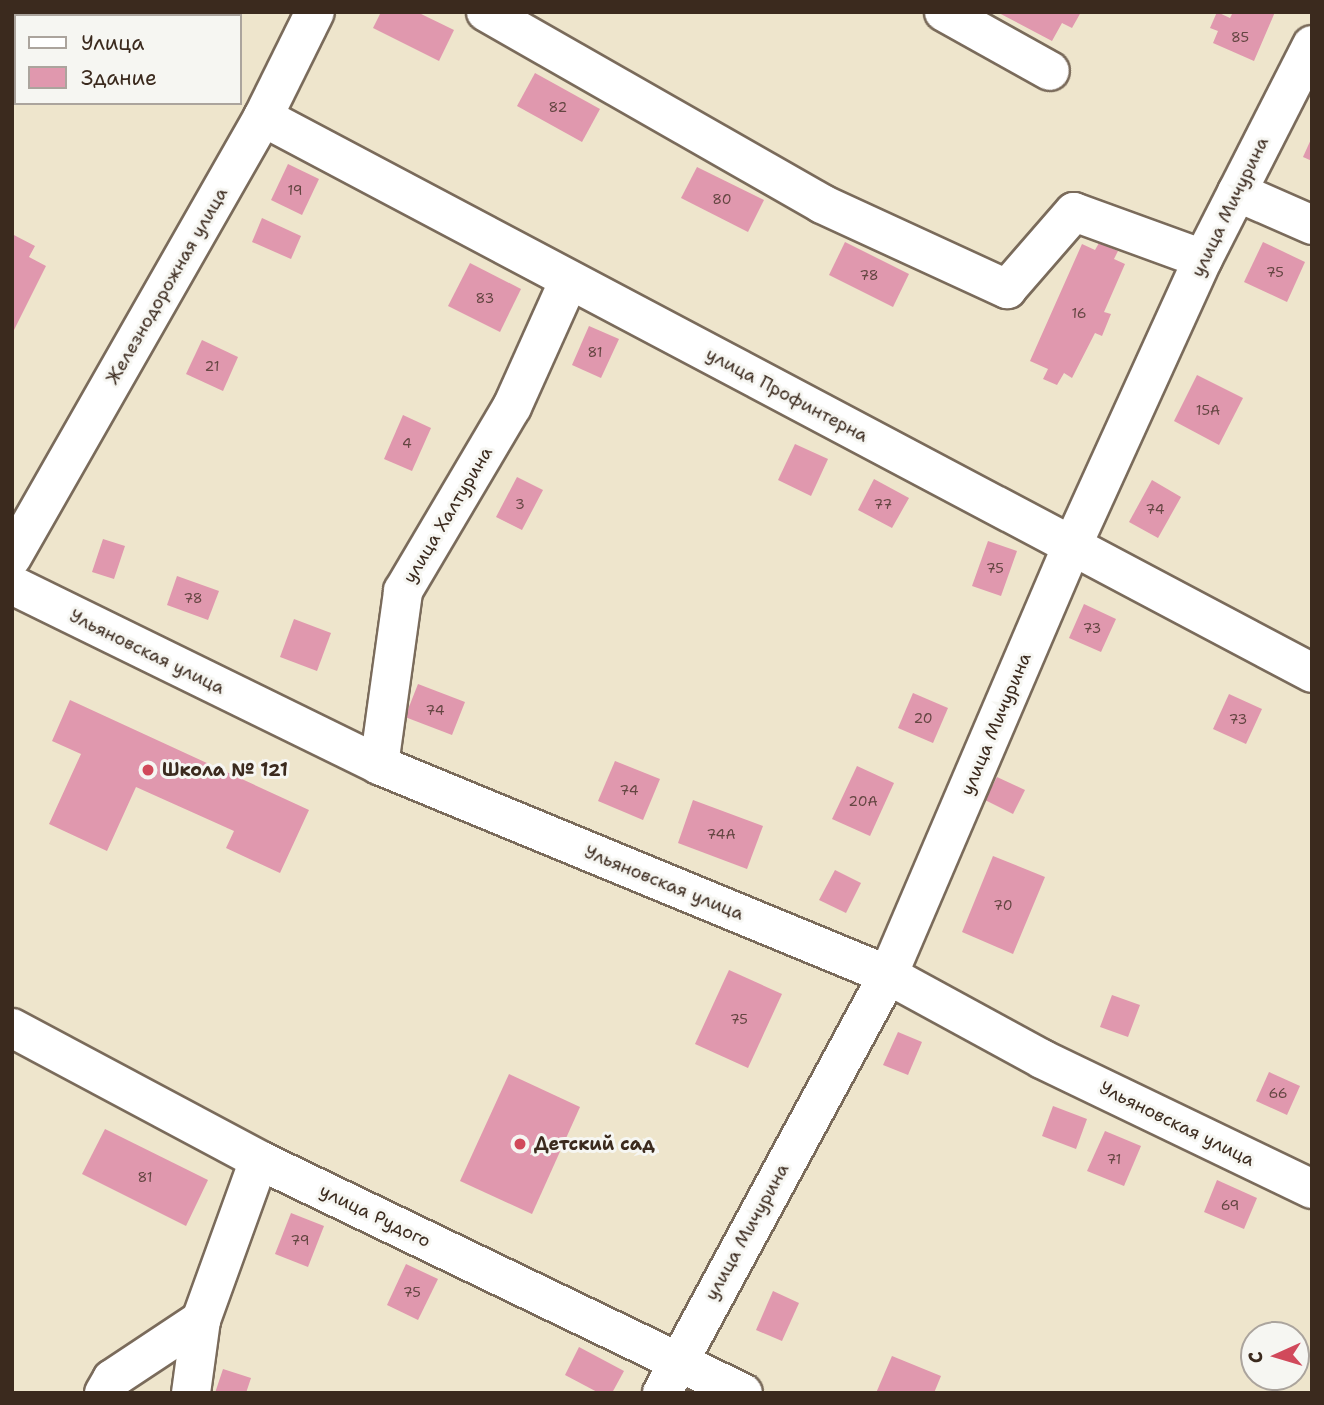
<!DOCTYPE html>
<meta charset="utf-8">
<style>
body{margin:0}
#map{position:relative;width:1324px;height:1405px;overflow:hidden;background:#eee5cc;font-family:"Shantell Sans",sans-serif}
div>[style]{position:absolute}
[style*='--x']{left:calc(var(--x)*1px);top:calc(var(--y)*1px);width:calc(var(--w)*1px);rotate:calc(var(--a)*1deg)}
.building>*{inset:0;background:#e098ae}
.roads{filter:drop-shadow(2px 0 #7a6b5b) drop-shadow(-2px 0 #7a6b5b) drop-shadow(0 2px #7a6b5b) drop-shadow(0 -2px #7a6b5b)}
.minor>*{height:38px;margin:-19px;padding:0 19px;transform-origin:19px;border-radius:19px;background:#fff}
.dots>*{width:19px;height:19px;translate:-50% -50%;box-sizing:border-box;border:4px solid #f6f6f2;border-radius:50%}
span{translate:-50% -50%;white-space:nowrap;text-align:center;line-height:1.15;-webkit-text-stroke:6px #f6f6f2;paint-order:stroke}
.number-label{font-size:14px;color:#644642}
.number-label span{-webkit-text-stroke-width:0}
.street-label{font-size:18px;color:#3b2a1e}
.poi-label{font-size:18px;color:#3b2a1e;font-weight:700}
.left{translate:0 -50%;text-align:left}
.frame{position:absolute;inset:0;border:14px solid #3b2a1e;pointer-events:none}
.legend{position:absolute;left:14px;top:14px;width:228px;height:91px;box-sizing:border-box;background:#f6f6f2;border:2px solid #aba49d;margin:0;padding:9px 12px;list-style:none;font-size:21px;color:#3b2a1e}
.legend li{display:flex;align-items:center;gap:14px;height:35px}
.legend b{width:35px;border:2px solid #aba49d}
.north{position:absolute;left:1240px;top:1321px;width:70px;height:70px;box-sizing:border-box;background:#f6f6f2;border:2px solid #aba49d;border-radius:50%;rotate:266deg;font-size:19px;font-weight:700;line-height:28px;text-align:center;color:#3b2a1e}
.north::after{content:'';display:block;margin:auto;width:24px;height:32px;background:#d1495b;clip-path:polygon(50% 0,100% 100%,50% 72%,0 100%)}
</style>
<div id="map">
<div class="building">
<div style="clip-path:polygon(381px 12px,417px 12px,454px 30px,439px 61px,373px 28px)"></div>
<div style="clip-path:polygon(997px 12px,1081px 12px,1072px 28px,1062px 23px,1052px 41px)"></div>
<div style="clip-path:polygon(1217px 12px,1230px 18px,1233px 12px,1275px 12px,1254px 61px,1213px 43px,1218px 31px,1210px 28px)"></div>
<div style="clip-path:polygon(535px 73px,600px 109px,582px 142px,517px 106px)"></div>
<div style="clip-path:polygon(1312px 137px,1312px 161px,1303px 157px)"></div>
<div style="clip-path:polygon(288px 164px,319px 179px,302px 215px,271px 200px)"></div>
<div style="clip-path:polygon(697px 167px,764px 200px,748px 232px,681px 198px)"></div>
<div style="clip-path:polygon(262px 218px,301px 236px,291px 259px,252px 242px)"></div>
<div style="clip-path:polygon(12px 234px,35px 246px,29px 257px,46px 266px,12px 334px)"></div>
<div style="clip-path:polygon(845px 242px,909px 274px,893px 307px,829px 275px)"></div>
<div style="clip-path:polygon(1263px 242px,1305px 262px,1287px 302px,1244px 282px)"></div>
<div style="clip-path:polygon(1099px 243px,1118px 251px,1114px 259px,1125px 264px,1104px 312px,1111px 314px,1102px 336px,1095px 333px,1072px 378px,1064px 373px,1057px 385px,1043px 379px,1048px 369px,1030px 361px,1082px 244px,1095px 250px)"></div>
<div style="clip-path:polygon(470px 263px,521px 289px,500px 332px,448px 306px)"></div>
<div style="clip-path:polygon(589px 326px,619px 339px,601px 378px,572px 365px)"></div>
<div style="clip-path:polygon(202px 340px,238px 357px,223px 391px,186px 374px)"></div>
<div style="clip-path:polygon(1197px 375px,1243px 398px,1219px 445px,1174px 421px)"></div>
<div style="clip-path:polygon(403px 415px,431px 428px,412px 471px,384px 459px)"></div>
<div style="clip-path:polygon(795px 444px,828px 459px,811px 496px,778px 480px)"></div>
<div style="clip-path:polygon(517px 477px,543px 490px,522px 530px,496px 517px)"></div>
<div style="clip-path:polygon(874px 479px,909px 498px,892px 528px,858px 510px)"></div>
<div style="clip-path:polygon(1152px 480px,1181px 497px,1158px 538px,1129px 522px)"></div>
<div style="clip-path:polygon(103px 539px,125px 546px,114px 579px,92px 572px)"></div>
<div style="clip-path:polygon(988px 541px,1017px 551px,1001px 596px,972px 586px)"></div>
<div style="clip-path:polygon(177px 576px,219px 591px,208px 620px,167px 605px)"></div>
<div style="clip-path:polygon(1084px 604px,1116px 619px,1101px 652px,1069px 638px)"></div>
<div style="clip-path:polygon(294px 619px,331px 633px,317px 671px,280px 657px)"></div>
<div style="clip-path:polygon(418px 684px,465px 702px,452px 735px,405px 717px)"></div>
<div style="clip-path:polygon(913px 693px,948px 708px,933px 743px,898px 728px)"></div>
<div style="clip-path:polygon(1229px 694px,1262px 709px,1246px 744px,1213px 729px)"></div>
<div style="clip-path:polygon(70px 700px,309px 810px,280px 873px,226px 848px,234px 831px,136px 787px,107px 851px,49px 824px,81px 754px,52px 741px)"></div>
<div style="clip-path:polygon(615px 761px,660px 779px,643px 820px,598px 801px)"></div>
<div style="clip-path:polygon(857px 766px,894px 783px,870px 836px,832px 819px)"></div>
<div style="clip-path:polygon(997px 777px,1025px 790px,1013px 814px,985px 800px)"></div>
<div style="clip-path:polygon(693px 800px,763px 826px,747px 869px,678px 843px)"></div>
<div style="clip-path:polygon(993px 856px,1045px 877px,1013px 954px,962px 932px)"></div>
<div style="clip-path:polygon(835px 870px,861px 883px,846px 913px,819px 900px)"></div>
<div style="clip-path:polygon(729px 970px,782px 994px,748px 1068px,695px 1044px)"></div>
<div style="clip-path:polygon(1112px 995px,1140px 1005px,1128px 1037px,1100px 1027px)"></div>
<div style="clip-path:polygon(898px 1032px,922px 1042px,908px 1075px,883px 1065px)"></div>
<div style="clip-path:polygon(1269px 1072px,1300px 1086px,1287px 1115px,1256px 1101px)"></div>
<div style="clip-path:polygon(509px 1074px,580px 1107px,532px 1214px,460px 1181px)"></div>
<div style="clip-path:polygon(1053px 1106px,1087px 1119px,1076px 1149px,1042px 1136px)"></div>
<div style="clip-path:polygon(105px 1129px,208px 1180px,186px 1226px,82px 1174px)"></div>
<div style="clip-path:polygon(1105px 1131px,1141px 1146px,1124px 1186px,1087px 1171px)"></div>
<div style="clip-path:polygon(1217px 1180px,1257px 1198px,1244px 1229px,1204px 1212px)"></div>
<div style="clip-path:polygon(291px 1213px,324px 1226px,308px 1267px,275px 1254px)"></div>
<div style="clip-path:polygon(406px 1264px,438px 1279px,418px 1320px,387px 1305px)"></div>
<div style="clip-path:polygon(773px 1291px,799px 1303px,782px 1341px,756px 1330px)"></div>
<div style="clip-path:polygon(579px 1347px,624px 1371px,612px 1393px,599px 1393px,565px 1375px)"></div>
<div style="clip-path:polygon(892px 1356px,941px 1376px,934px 1393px,876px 1393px)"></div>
<div style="clip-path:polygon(223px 1369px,251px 1378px,246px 1393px,215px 1393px)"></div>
</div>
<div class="roads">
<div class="minor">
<div style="--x:486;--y:12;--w:387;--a:29.7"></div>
<div style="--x:822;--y:204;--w:204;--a:24.7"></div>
<div style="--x:1007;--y:289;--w:102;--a:-49"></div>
<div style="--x:1074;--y:212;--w:137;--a:20"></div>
<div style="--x:944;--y:12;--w:121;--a:29.1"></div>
<div style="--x:263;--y:117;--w:1187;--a:27.92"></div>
<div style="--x:1237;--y:192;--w:82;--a:23.7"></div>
<div style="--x:12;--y:557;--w:507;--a:-60.3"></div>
<div style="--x:263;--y:117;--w:117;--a:-63.7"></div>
<div style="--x:12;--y:585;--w:409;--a:26.1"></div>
<div style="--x:379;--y:765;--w:551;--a:22.42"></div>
<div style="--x:888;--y:975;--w:175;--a:28.6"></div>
<div style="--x:1042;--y:1059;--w:300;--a:25.7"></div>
<div style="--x:379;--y:765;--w:176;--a:-82.1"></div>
<div style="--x:403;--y:591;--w:214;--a:-59.4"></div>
<div style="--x:512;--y:407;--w:139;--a:-65.8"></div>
<div style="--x:12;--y:1028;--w:280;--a:28.1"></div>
<div style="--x:259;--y:1160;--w:537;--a:25.71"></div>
<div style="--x:104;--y:1393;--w:16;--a:-60"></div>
<div style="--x:112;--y:1379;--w:107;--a:-33.5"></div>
<div style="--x:201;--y:1320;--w:170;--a:-70.1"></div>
<div style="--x:191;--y:1393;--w:74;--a:-82.2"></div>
<div style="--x:662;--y:1393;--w:475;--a:-61.6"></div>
<div style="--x:888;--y:975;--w:467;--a:-66.8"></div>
<div style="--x:1072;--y:546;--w:315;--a:-65.5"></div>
<div style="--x:1203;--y:259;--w:240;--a:-63"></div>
</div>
</div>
<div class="dots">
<div style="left:148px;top:770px;background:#d1495b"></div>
<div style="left:520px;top:1144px;background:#d1495b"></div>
</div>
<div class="number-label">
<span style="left:1240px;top:37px">85</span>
<span style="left:558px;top:107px">82</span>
<span style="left:295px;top:190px">19</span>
<span style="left:722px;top:199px">80</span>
<span style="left:1275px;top:272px">75</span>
<span style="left:869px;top:275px">78</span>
<span style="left:485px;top:298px">83</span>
<span style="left:1079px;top:313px">16</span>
<span style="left:595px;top:352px">81</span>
<span style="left:212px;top:366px">21</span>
<span style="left:1208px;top:410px">15А</span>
<span style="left:407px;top:443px">4</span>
<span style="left:520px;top:504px">3</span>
<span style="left:883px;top:504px">77</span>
<span style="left:1155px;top:509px">74</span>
<span style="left:995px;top:568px">75</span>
<span style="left:193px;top:598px">78</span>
<span style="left:1092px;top:628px">73</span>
<span style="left:435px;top:710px">74</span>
<span style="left:923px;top:718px">20</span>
<span style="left:1238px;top:719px">73</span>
<span style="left:629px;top:790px">74</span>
<span style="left:863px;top:801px">20А</span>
<span style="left:721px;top:834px">74А</span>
<span style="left:1003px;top:905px">70</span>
<span style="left:739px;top:1019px">75</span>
<span style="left:1278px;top:1093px">66</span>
<span style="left:1114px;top:1159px">71</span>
<span style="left:145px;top:1177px">81</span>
<span style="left:1230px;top:1205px">69</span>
<span style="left:300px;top:1240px">79</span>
<span style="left:412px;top:1292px">75</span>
</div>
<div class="street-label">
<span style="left:1230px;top:207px;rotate:-64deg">улица Мичурина</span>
<span style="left:167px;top:286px;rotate:-60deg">Железнодорожная улица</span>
<span style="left:787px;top:395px;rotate:28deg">улица Профинтерна</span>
<span style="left:448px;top:515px;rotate:-59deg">улица Халтурина</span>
<span style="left:147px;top:652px;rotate:26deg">Ульяновская улица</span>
<span style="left:996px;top:724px;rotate:-67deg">улица Мичурина</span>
<span style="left:664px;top:883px;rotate:22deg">Ульяновская улица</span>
<span style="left:1177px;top:1124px;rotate:26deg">Ульяновская улица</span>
<span style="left:375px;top:1216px;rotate:26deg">улица Рудого</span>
<span style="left:747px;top:1232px;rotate:-61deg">улица Мичурина</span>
</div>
<div class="poi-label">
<span class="left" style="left:162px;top:770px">Школа № 121</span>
<span class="left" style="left:534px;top:1144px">Детский сад</span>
</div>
<div class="frame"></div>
<ul class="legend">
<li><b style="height:9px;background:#fff"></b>Улица</li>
<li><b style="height:19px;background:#e098ae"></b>Здание</li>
</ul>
<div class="north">С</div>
</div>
